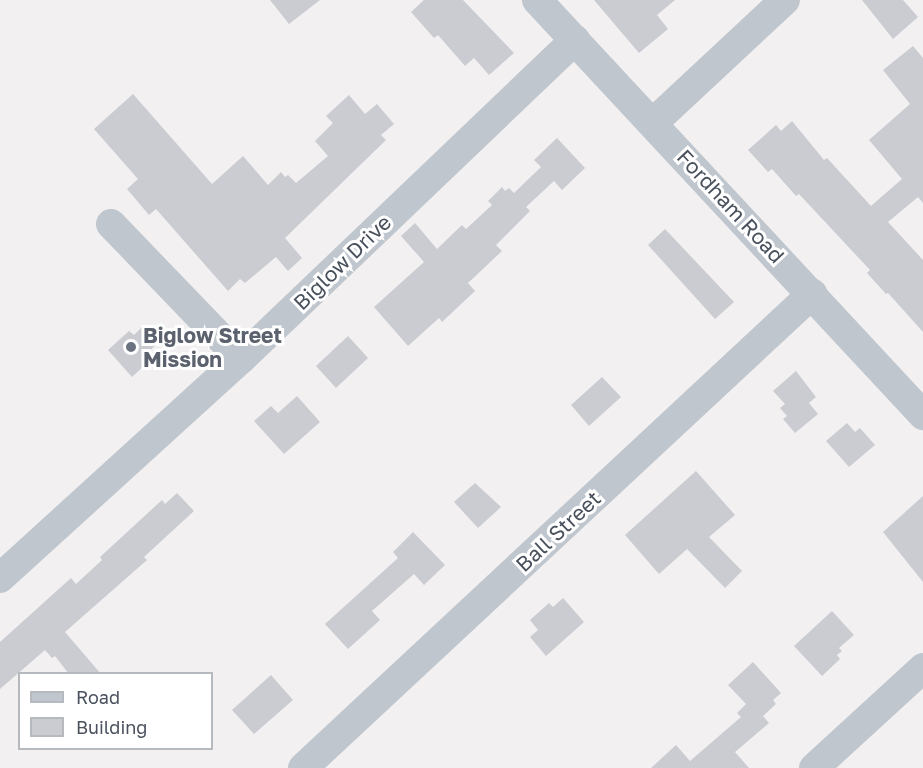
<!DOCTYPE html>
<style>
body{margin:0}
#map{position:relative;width:923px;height:768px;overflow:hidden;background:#f2f0f0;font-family:"Golos Text",sans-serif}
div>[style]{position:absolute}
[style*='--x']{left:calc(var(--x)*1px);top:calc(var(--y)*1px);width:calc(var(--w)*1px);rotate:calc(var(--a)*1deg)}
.building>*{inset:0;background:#caccd2}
.minor>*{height:30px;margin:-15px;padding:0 15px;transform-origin:15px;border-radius:15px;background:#bfc6ce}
.dots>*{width:16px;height:16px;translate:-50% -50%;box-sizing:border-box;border:3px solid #fff;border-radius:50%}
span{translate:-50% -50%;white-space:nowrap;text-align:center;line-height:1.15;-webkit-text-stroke:6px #fff;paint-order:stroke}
.street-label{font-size:21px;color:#49515d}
.worship-label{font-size:21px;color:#5b616d;font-weight:700}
.left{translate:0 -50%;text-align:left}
.legend{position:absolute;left:18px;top:672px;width:195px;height:78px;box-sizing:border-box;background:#fff;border:2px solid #b6b9be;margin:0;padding:8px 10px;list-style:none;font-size:18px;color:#49515d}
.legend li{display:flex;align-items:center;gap:12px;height:30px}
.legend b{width:30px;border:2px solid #b6b9be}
</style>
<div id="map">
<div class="building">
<div style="clip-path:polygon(270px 0,320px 0,289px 24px)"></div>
<div style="clip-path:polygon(424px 0,463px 0,514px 53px,489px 75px,474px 58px,465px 66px,438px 35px,434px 38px,411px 12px)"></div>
<div style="clip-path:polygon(594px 0,675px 0,657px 15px,668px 29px,639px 53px)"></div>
<div style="clip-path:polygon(862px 0,903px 0,918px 17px,893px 39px)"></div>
<div style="clip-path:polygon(913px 46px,923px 58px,923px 203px,918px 197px,888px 222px,923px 260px,923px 332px,888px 293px,886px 294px,867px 273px,870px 270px,799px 194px,796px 196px,772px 169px,768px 172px,748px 150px,776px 125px,781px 131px,792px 121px,824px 160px,827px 158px,871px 206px,902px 179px,869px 140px,910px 104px,883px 70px)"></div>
<div style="clip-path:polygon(133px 94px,212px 184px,243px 156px,268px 185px,281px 172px,285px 177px,288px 175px,296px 183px,328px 156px,315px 141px,333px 123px,326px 116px,349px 95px,365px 114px,377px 104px,394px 124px,381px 135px,386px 140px,285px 238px,302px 258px,288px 271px,276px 257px,245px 283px,240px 279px,228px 291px,156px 209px,149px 215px,127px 189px,138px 179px,94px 129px)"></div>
<div style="clip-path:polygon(557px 138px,585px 168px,562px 190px,554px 181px,526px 207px,530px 211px,496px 245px,502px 251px,468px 283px,475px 291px,442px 322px,439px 318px,408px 346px,374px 307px,424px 262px,401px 236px,415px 223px,437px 249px,462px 225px,466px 229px,492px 205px,488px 201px,502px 187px,505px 191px,509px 188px,514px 193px,541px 167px,534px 160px)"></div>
<div style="clip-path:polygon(665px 229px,734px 302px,715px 319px,648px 245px)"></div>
<div style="clip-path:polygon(142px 327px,157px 344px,141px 358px,146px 364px,132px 377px,108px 350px,129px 331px,134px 335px)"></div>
<div style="clip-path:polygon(348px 336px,368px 358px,336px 388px,316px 366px)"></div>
<div style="clip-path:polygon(796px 371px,816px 397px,809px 403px,818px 414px,795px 433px,783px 419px,787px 416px,780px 408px,785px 404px,773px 391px)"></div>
<div style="clip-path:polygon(602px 377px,621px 397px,589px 426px,571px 405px)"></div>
<div style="clip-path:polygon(297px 396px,320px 422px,284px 454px,254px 421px,271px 406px,278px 413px)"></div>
<div style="clip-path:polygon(847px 423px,855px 432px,860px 428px,875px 445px,849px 467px,826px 441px)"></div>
<div style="clip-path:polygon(696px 471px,735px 515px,709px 537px,742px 571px,725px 588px,687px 549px,659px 574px,625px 535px)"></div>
<div style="clip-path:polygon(475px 483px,501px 507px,478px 528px,454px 502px)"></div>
<div style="clip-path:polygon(177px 493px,194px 511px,144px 557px,147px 560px,65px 632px,101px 674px,69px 674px,55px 656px,52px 658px,45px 650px,0 689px,0 642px,71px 578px,76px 584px,102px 560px,100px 557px,162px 500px,165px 504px)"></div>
<div style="clip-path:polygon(923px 496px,923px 582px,883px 532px)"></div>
<div style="clip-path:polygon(413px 532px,445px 565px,424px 585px,414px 574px,372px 611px,380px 620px,348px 649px,325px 624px,398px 558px,393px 552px)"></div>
<div style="clip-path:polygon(563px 598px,584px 622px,546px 656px,530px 637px,538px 630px,530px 620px,549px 603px,553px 607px)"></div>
<div style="clip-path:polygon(832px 611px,854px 635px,839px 648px,842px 651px,837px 655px,840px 659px,822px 676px,794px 646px)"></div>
<div style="clip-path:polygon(753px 662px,781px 693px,773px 700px,776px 704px,763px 716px,769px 723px,735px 752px,749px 768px,651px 768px,676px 745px,690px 761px,741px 717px,737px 713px,746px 704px,728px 685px)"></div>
<div style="clip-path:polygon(271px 675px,293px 700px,254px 734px,232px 710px)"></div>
</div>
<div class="minor">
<div style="--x:537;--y:0;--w:567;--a:47.07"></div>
<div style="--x:654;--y:122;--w:179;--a:-43"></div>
<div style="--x:111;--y:224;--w:187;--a:46.1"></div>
<div style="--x:0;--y:578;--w:326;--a:-42.3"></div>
<div style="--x:241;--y:359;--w:462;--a:-43.7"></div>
<div style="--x:303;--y:768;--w:696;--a:-42.96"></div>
<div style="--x:814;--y:768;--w:148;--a:-42.5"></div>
</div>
<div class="dots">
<div style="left:131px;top:347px;background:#6b7280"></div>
</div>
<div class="street-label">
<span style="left:731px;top:206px;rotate:47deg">Fordham Road</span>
<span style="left:342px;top:262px;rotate:-44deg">Biglow Drive</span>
<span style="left:558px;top:531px;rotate:-43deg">Ball Street</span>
</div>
<div class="worship-label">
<span class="left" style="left:143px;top:347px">Biglow Street<br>Mission</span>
</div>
<ul class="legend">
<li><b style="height:8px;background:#bfc6ce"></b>Road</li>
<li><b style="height:16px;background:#caccd2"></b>Building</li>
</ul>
</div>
